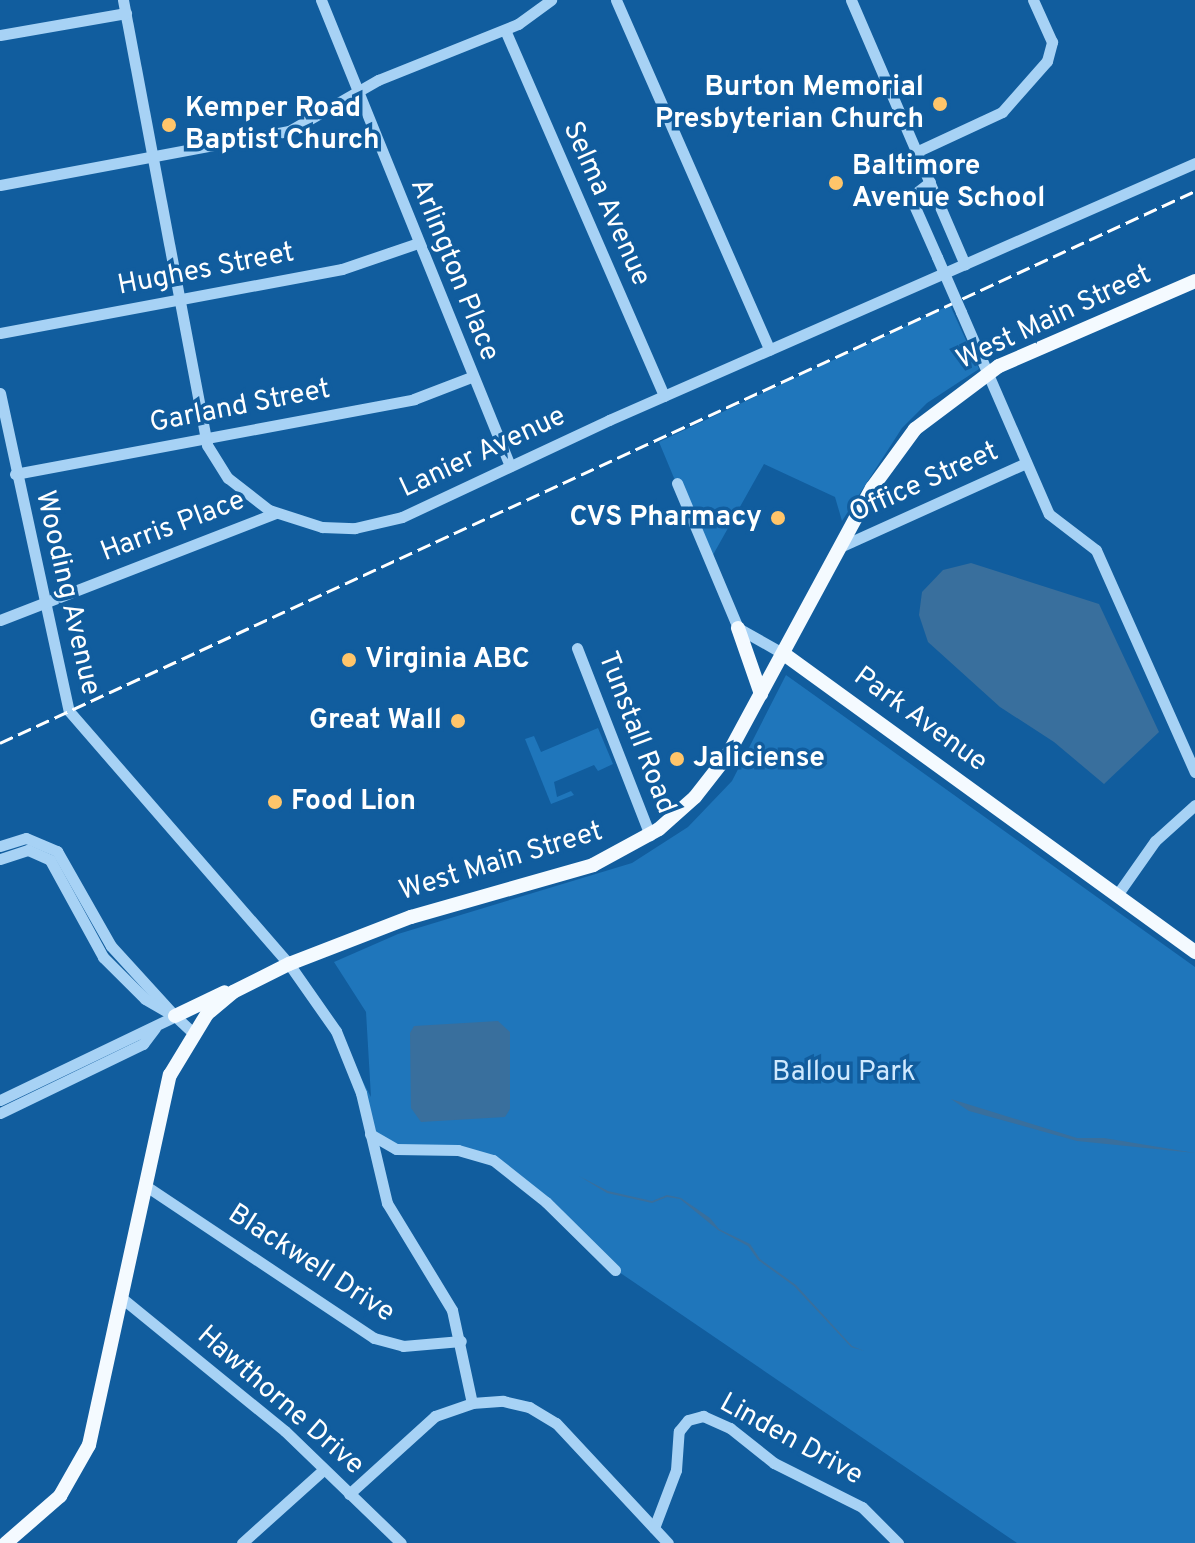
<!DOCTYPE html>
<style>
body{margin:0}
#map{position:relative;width:1195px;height:1543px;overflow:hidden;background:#115d9e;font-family:Overpass,sans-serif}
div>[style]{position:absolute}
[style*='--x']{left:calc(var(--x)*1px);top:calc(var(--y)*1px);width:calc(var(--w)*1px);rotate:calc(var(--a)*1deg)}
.green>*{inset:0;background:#1f76bb}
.water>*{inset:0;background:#396f9d}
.minor>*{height:11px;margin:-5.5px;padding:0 5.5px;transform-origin:5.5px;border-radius:5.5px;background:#a7d2f5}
.major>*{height:14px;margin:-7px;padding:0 7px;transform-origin:7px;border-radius:7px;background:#f4faff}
.rail>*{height:3px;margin-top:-1.5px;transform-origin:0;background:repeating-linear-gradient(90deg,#fff 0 14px,transparent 0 20px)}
.minor-bridge>*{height:11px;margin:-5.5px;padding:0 5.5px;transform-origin:5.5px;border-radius:5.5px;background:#a7d2f5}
.dots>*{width:22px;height:22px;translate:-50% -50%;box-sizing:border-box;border:4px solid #115d9e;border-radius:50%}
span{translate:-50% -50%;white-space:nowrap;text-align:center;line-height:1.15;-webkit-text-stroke:7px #115d9e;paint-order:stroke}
.poi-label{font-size:28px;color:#fff;font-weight:700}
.right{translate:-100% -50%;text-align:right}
.left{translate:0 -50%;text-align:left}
.street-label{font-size:28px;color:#fff}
.park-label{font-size:28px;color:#cfe9fe}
</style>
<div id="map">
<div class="green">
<div style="clip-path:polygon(950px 305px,979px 369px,927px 403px,902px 428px,842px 521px,835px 497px,764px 464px,709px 562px,659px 442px)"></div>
<div style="clip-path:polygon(786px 675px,1195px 967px,1195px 1543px,1017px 1543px,616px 1270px,546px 1202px,472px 1152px,407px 1149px,370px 1134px,336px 1031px,371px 1097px,366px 1012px,334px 962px,398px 934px,632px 863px,688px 827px,732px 781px)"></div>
<div style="clip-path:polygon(598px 728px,613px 764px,598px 771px,594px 765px,554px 782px,557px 797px,571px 791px,574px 795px,551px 804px,525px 739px,534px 736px,541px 752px)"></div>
</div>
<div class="water">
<div style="clip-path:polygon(971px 563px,1099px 604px,1159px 732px,1104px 784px,1054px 742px,1000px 707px,928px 642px,919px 615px,922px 592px,943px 570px)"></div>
<div style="clip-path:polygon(498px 1021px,510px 1032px,510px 1109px,505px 1117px,421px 1122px,411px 1108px,410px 1033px,414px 1026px)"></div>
<div style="clip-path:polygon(951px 1099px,1077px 1138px,1104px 1138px,1195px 1153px,1077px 1141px,969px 1111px)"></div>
<div style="clip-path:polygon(579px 1176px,608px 1191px,652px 1201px,667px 1195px,681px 1198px,710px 1218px,719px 1229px,750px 1244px,760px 1259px,796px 1285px,852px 1346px,864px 1351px,851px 1347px,794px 1286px,758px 1260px,748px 1246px,718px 1230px,680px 1199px,667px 1197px,652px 1203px,607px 1193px)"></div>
</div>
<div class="minor">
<div style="--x:123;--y:0;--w:453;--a:79.3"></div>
<div style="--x:207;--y:445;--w:39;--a:58"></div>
<div style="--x:228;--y:478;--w:52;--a:38"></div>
<div style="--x:269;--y:510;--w:56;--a:17.8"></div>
<div style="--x:322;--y:527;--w:33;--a:2"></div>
<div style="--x:355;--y:528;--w:48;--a:-13.2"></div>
<div style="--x:402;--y:517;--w:229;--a:-25.1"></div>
<div style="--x:609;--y:420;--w:640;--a:-23.68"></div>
<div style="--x:321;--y:0;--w:503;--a:67.92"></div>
<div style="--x:616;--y:0;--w:382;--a:66.3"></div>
<div style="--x:851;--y:0;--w:288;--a:66.7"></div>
<div style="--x:505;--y:30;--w:399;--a:66.5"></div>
<div style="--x:0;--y:35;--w:128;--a:-9.9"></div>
<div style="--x:916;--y:152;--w:95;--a:-24.9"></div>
<div style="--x:1002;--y:112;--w:68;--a:-48.6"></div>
<div style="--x:1047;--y:61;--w:20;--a:-75"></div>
<div style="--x:1052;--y:42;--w:46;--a:-114.3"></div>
<div style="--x:930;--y:182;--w:18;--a:142"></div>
<div style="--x:916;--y:193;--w:12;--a:99"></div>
<div style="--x:914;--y:205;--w:57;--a:66.1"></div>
<div style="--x:0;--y:185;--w:294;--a:-10.6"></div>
<div style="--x:289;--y:131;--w:103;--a:-29.8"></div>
<div style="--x:378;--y:80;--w:151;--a:-21.8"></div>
<div style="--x:518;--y:24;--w:41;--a:-36"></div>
<div style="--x:961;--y:312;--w:220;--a:66.5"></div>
<div style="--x:1049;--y:514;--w:59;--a:37.5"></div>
<div style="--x:1096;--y:550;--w:243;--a:66"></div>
<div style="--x:0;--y:333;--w:348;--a:-10.6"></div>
<div style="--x:342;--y:269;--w:80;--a:-18.9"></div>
<div style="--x:0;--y:393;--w:325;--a:77.8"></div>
<div style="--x:69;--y:711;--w:335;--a:49"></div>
<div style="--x:289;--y:964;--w:82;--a:55"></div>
<div style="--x:336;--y:1031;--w:67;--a:68"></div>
<div style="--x:361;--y:1093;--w:113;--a:76.7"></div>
<div style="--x:387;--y:1203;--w:125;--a:58.7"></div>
<div style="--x:452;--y:1310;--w:95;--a:77.9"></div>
<div style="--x:15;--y:474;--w:406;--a:-10.6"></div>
<div style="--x:414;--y:399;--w:61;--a:-21.1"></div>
<div style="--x:677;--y:483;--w:157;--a:67.2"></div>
<div style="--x:738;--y:628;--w:53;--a:29.5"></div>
<div style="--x:842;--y:546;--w:202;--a:-24.3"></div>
<div style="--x:0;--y:620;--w:296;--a:-21.2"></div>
<div style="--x:577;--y:648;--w:201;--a:68.7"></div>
<div style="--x:0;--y:846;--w:27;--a:-17"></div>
<div style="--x:26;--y:838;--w:34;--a:23"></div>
<div style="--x:57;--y:851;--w:109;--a:60.4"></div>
<div style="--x:111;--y:946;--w:95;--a:47.6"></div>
<div style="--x:0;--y:859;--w:29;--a:-18"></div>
<div style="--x:28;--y:850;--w:24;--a:24"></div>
<div style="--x:50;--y:860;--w:111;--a:61.3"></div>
<div style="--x:103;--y:957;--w:59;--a:45"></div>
<div style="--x:145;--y:999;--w:30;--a:30"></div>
<div style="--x:1117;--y:895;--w:66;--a:-54.9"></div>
<div style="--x:1155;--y:841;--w:54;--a:-42"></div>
<div style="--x:0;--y:1100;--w:194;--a:-25.6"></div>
<div style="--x:175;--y:1016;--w:23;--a:43"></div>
<div style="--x:0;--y:1113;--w:159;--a:-25.8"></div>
<div style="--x:143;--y:1044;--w:20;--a:-53"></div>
<div style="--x:370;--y:1134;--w:30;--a:30"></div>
<div style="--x:396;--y:1149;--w:62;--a:0.9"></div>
<div style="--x:458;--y:1150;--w:36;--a:16"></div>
<div style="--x:493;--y:1160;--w:68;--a:38.4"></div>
<div style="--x:546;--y:1202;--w:97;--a:44.6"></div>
<div style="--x:146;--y:1186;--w:274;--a:33.7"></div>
<div style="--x:374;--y:1338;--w:30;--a:15"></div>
<div style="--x:403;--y:1346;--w:58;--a:-4.9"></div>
<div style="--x:123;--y:1299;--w:209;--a:39.2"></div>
<div style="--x:285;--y:1431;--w:161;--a:44"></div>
<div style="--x:349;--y:1494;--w:116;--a:-42.2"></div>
<div style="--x:435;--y:1416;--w:39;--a:-19"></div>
<div style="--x:472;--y:1403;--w:31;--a:-4"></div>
<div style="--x:503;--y:1401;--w:27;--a:13"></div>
<div style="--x:529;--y:1407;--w:31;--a:31"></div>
<div style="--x:556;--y:1423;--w:164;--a:47"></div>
<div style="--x:654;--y:1528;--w:62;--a:-69.2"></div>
<div style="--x:676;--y:1470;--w:39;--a:-86"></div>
<div style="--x:679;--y:1431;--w:14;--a:-51"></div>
<div style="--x:688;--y:1420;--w:16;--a:-15"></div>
<div style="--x:703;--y:1416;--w:30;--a:24"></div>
<div style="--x:730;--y:1428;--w:56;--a:38.5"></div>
<div style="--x:774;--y:1463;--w:98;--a:26.6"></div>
<div style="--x:862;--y:1507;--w:51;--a:45"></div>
<div style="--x:242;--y:1543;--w:109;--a:-42"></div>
</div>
<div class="major">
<div style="--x:738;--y:628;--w:70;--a:70.8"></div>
<div style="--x:784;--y:654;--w:508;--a:35.94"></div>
<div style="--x:175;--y:1016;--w:55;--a:-25.6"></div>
<div style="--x:6;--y:1543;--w:72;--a:-41"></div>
<div style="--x:60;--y:1496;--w:59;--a:-60.4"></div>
<div style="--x:89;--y:1445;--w:379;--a:-77.7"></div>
<div style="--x:170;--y:1075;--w:71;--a:-58.8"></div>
<div style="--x:207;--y:1014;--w:34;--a:-40"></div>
<div style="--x:233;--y:992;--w:63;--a:-26.6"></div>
<div style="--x:289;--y:964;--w:131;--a:-21.1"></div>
<div style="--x:411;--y:917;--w:189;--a:-15.9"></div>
<div style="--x:593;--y:865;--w:75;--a:-28.6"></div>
<div style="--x:659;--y:829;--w:48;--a:-41.6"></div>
<div style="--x:695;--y:797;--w:52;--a:-52"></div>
<div style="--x:727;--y:756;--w:305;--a:-61.6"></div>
<div style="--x:872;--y:488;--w:73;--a:-53.9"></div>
<div style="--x:915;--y:429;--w:105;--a:-36.9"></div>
<div style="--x:999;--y:366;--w:214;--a:-23.4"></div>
</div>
<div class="rail">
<div style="--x:0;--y:743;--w:1316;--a:-24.79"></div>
</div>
<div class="minor-bridge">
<div style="--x:937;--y:257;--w:60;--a:66.4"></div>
</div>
<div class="dots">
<div style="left:940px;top:104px;background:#ffc56a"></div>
<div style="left:169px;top:125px;background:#ffc56a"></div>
<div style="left:836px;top:183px;background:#ffc56a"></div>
<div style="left:778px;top:518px;background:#ffc56a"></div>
<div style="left:349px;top:660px;background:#ffc56a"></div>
<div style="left:458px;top:721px;background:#ffc56a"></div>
<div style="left:677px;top:759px;background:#ffc56a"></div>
<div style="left:275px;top:802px;background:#ffc56a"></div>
</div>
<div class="poi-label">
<span class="right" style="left:924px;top:104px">Burton Memorial<br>Presbyterian Church</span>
<span class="left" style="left:185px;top:125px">Kemper Road<br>Baptist Church</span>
<span class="left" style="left:852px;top:183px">Baltimore<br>Avenue School</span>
<span class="right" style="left:762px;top:518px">CVS Pharmacy</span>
<span class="left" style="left:365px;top:660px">Virginia ABC</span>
<span class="right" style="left:442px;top:721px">Great Wall</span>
<span class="left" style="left:693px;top:759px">Jaliciense</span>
<span class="left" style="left:291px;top:802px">Food Lion</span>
</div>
<div class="street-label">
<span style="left:606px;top:204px;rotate:66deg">Selma Avenue</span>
<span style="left:206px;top:270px;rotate:-11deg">Hughes Street</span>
<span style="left:454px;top:270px;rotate:68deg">Arlington Place</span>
<span style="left:1054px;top:318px;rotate:-25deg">West Main Street</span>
<span style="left:240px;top:407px;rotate:-11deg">Garland Street</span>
<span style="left:483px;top:453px;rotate:-25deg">Lanier Avenue</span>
<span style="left:924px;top:483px;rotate:-24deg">Office Street</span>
<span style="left:173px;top:527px;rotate:-21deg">Harris Place</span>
<span style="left:67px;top:593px;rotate:77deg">Wooding Avenue</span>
<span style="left:920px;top:720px;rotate:36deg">Park Avenue</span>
<span style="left:636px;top:733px;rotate:69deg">Tunstall Road</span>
<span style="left:501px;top:862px;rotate:-17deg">West Main Street</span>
<span style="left:311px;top:1264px;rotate:33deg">Blackwell Drive</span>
<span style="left:280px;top:1401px;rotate:41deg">Hawthorne Drive</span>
<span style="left:791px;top:1440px;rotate:29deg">Linden Drive</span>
</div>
<div class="park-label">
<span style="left:844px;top:1073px">Ballou Park</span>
</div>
</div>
